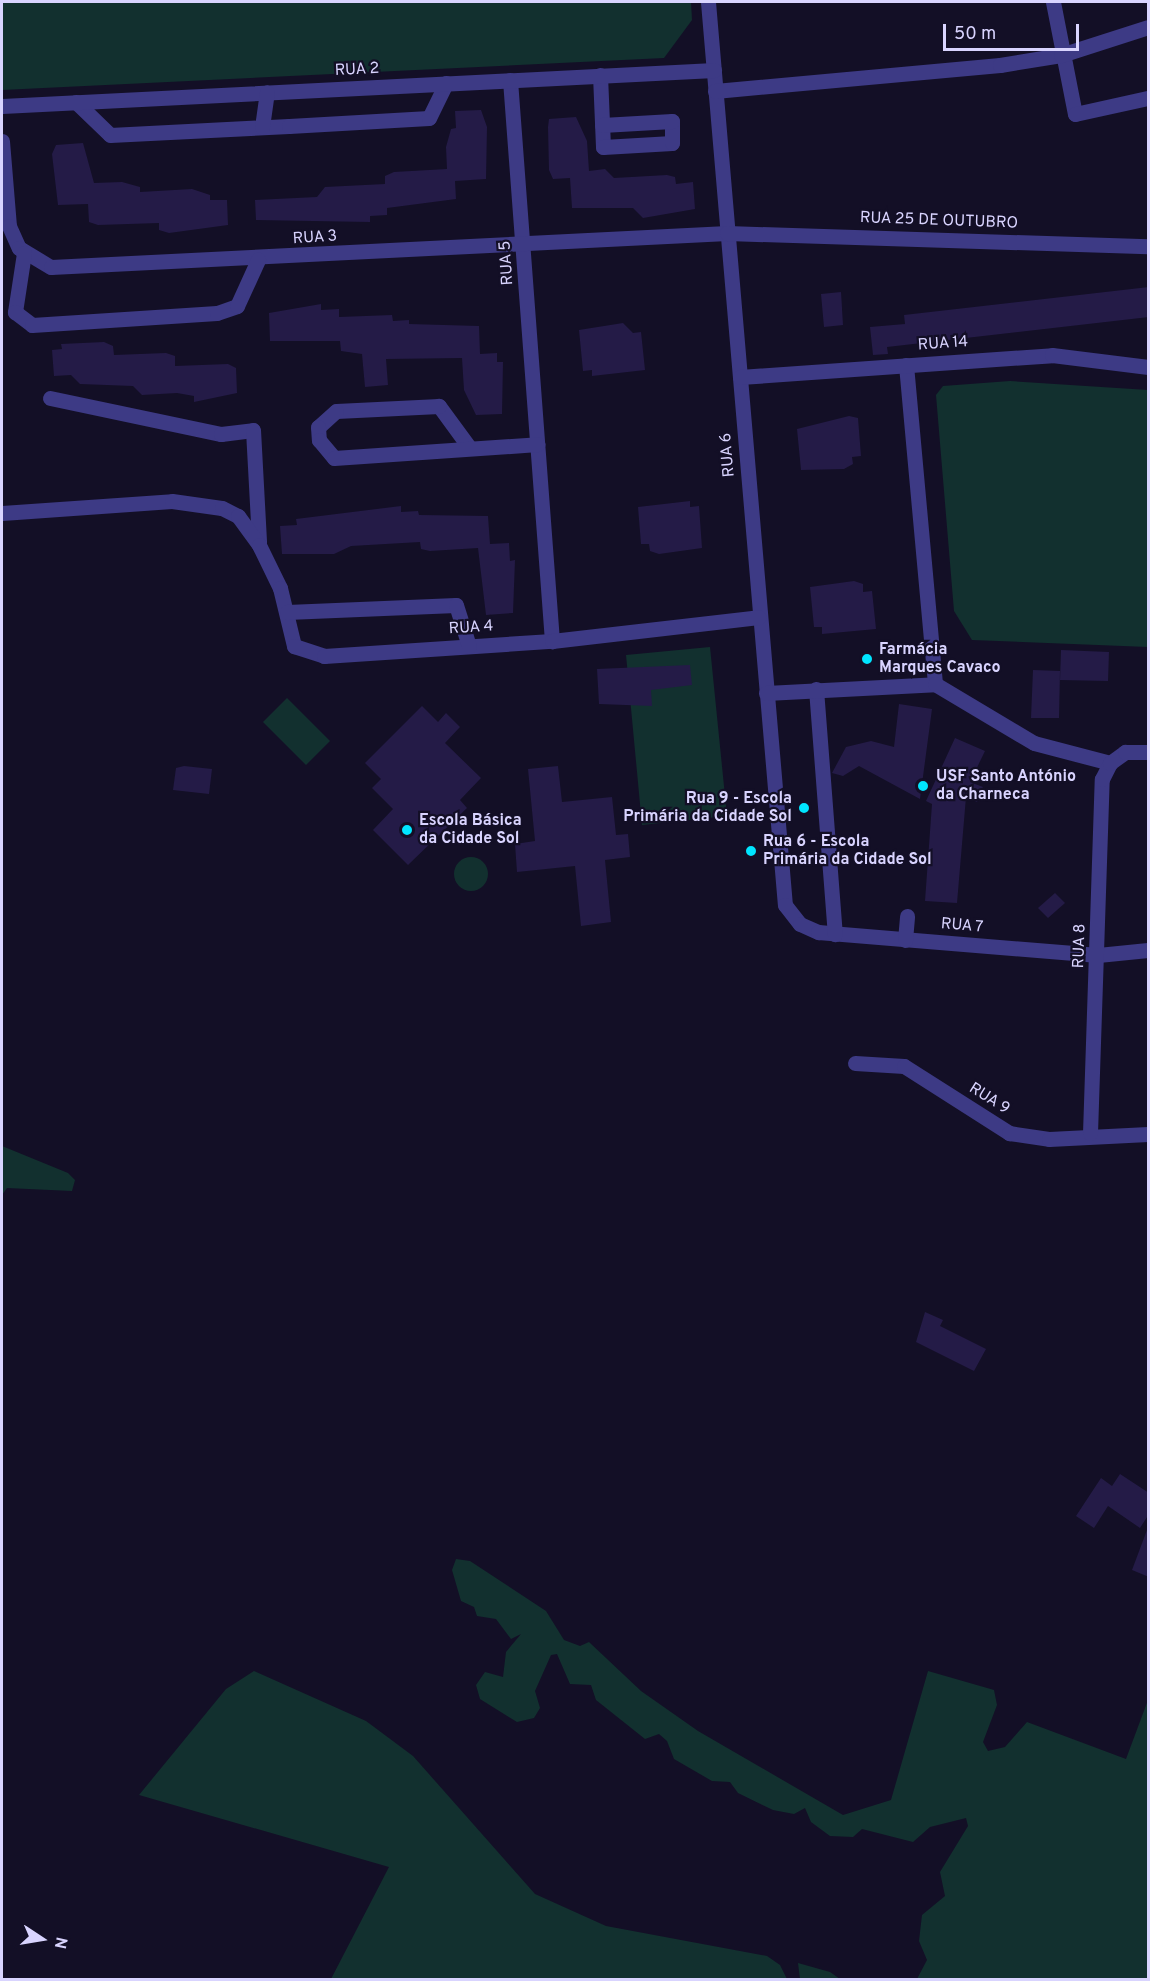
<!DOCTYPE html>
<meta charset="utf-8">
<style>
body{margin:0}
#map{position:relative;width:1150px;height:1981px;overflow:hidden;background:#130f26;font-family:Overpass,sans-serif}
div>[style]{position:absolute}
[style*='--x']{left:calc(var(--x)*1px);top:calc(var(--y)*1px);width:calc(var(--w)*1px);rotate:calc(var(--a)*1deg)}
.green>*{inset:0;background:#12302f}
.round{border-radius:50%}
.building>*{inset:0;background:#241b47}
.minor>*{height:15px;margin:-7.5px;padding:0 7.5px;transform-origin:7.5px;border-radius:7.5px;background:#3d3a85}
.dots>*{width:16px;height:16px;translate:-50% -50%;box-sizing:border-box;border:3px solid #130f26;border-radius:50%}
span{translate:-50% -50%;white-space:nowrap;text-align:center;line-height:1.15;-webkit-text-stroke:4.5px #130f26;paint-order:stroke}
.street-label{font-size:16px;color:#d9d4ff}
.poi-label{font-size:16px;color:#d9d4ff;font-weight:700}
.left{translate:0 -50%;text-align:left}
.right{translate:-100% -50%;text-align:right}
.frame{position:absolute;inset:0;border:3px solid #d9d4ff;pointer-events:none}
.north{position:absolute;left:12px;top:1909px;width:60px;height:60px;-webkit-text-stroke:4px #130f26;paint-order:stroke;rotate:102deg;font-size:16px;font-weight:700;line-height:24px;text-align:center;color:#d9d4ff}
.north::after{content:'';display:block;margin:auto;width:21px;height:27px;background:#d9d4ff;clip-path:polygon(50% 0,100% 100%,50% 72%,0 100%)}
.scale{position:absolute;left:943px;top:24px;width:136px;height:27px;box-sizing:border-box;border:3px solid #d9d4ff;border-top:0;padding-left:8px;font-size:18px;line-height:21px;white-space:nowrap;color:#d9d4ff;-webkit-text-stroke:4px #130f26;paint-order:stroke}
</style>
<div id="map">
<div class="green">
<div style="clip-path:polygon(2px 2px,691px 2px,692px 20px,664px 58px,2px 90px)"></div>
<div style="clip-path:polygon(1010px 381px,1148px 390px,1148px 647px,972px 640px,954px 611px,936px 395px,943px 386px)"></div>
<div style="clip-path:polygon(710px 647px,727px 816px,642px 825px,626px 655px)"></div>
<div style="clip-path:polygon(287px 698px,330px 741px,306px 765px,263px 722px)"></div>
<div class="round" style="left:454px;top:857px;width:34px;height:34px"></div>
<div style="clip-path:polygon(2px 1146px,68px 1173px,75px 1180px,72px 1191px,7px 1188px,2px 1195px)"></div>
<div style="clip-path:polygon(456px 1559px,470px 1561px,546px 1611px,564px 1640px,580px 1646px,589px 1642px,641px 1691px,698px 1731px,843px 1815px,891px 1800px,928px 1671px,994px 1690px,997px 1705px,983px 1742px,988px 1751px,1005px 1747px,1027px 1722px,1126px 1759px,1148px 1700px,1148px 1979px,917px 1979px,927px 1960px,919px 1941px,922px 1915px,945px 1896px,940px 1872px,968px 1826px,966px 1818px,930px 1827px,913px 1842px,862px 1829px,853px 1837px,830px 1836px,811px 1822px,805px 1808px,794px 1814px,773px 1810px,738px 1793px,730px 1782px,712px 1781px,674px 1759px,667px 1741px,659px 1734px,645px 1739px,596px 1700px,591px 1685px,570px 1684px,557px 1654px,551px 1655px,535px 1691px,540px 1708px,534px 1718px,517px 1722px,480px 1699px,476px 1685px,485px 1672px,503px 1677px,506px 1652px,521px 1634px,511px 1639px,496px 1619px,477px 1616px,474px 1607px,461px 1601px,452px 1570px)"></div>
<div style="clip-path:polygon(254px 1671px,366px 1721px,413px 1756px,535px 1894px,606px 1926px,767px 1956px,780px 1965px,787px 1979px,331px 1979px,389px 1867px,139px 1795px,226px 1689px)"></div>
<div style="clip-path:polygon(798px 1963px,830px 1972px,840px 1979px,800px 1979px)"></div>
</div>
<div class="building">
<div style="clip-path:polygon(481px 110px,487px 127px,486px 179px,455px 181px,456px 199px,387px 208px,387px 215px,370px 216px,370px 222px,256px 220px,255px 200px,317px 197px,325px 187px,385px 184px,385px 176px,394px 172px,447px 169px,446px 147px,451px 129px,456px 128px,455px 111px)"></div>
<div style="clip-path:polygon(576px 117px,587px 141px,589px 171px,605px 169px,614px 178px,667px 175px,675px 177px,676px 184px,693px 182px,695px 209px,643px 218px,633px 208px,572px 208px,570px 178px,553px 179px,549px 170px,548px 127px,549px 119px)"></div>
<div style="clip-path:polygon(83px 143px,94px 183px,122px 182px,140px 187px,140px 192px,192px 189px,210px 195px,210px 200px,227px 200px,228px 225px,169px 233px,159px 230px,159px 223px,98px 225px,89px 222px,88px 204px,58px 205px,52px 154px,56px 145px)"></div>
<div style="clip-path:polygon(1149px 287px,1149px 317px,887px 347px,888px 354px,873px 355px,870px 327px,905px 324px,904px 315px)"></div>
<div style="clip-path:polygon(841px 292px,843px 325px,824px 327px,821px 294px)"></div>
<div style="clip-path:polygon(321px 304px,321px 310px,339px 309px,339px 317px,392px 315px,393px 321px,409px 320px,409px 324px,479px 326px,480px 354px,497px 353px,497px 362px,503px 362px,502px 414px,476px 415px,464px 390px,462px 358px,386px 359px,388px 385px,365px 387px,362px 354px,341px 351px,340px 341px,270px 341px,269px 313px)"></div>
<div style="clip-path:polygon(623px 323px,633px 333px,641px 332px,645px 370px,592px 376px,592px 370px,583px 371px,579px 330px)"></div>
<div style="clip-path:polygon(104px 342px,113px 346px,114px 355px,166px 353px,175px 356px,175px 366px,228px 364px,236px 368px,237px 393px,194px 402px,194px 396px,177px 393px,142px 395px,133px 386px,80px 384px,71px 375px,54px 376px,52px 350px,62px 349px,61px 344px)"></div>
<div style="clip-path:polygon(849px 416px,858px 418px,861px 456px,852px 457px,853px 464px,844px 469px,801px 470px,797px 429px)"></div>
<div style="clip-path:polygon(690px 501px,690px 507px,699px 506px,702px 548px,659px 554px,650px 551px,649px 544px,641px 544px,638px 507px)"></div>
<div style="clip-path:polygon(401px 506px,401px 512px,418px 511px,419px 515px,488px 516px,490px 544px,509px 543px,510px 561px,515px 560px,513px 613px,486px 615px,478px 548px,430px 551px,421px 549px,420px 542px,351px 546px,334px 554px,282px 554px,280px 526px,297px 525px,296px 519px)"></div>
<div style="clip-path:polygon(854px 581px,863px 584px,863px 592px,872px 591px,876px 629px,822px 634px,822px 627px,814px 627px,810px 587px)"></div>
<div style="clip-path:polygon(1061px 650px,1109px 652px,1108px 681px,1060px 680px)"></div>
<div style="clip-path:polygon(690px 665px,692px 685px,651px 690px,652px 706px,599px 704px,597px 669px)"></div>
<div style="clip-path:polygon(1033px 670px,1060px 671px,1059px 718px,1031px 718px)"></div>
<div style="clip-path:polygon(899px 704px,932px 709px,920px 799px,859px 766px,843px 776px,832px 773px,846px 747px,871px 741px,894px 747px)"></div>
<div style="clip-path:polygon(422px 706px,438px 722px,446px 713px,460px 727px,445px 743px,481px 778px,460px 800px,467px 808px,408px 865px,373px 830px,393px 809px,372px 788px,381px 779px,365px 763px)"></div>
<div style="clip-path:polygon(955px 738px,985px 751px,970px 782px,983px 787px,977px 802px,966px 797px,957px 903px,925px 901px,932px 804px,926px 801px)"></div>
<div style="clip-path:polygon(184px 766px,212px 769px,209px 794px,173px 790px,176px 768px)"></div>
<div style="clip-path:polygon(558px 766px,562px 802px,612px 797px,616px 835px,628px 834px,630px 857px,605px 860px,611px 922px,581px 926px,575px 866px,517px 872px,515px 844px,535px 841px,528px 769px)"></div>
<div style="clip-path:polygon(1055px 893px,1065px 903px,1048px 918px,1038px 908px)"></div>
<div style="clip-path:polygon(925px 1312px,943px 1320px,940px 1326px,986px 1349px,974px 1371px,916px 1342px)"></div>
<div style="clip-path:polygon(1120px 1474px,1149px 1493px,1149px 1514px,1140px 1528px,1108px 1506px,1094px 1528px,1076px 1516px,1101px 1478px,1112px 1486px)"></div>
<div style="clip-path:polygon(1147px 1530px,1149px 1530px,1149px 1577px,1132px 1570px)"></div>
</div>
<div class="minor">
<div style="--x:708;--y:2;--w:906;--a:85.13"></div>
<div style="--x:785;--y:905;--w:24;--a:52"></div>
<div style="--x:800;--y:924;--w:20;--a:24"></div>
<div style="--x:818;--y:932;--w:281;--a:4.7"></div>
<div style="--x:1098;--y:955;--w:50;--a:-5.7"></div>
<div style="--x:1053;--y:2;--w:114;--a:78.9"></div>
<div style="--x:1075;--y:114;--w:75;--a:-12.4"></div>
<div style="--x:600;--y:75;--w:72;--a:87.6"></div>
<div style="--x:603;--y:147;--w:69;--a:-3.3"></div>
<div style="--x:672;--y:143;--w:22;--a:-90"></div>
<div style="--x:672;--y:121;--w:70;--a:176.7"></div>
<div style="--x:510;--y:80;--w:563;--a:85.72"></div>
<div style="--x:715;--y:91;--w:286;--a:-5.2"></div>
<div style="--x:1000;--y:65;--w:62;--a:-9.3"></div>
<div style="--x:1061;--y:55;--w:91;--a:-17.8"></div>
<div style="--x:76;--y:102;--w:47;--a:44.1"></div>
<div style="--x:110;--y:135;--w:179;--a:-2.9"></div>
<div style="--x:289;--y:126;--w:140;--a:-3.3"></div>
<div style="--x:429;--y:118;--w:39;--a:-64"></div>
<div style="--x:2;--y:106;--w:713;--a:-2.89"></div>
<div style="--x:262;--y:127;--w:35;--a:-82"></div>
<div style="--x:2;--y:141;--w:85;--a:85.3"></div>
<div style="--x:9;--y:226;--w:24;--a:66"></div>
<div style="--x:19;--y:248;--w:37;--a:31"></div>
<div style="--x:51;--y:267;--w:677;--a:-2.88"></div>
<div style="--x:727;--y:233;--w:421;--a:1.8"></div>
<div style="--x:24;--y:253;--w:60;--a:98.7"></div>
<div style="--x:15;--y:312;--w:21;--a:37"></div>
<div style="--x:32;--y:325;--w:185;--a:-3.7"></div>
<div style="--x:217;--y:313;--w:21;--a:-19"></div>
<div style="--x:237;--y:306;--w:51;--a:-65.5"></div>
<div style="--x:906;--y:365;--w:320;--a:84.8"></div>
<div style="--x:740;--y:377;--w:313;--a:-4"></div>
<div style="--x:1052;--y:355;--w:97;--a:7.1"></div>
<div style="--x:50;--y:398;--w:175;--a:11.9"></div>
<div style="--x:221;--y:434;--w:32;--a:-7"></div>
<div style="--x:253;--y:430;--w:112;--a:86.9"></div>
<div style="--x:469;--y:447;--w:51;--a:-126.2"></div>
<div style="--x:439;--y:406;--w:103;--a:177.2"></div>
<div style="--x:336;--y:411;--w:24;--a:138"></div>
<div style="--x:318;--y:427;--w:13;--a:86"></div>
<div style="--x:319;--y:440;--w:23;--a:50"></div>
<div style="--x:334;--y:458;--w:204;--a:-3.9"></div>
<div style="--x:2;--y:513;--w:170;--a:-4"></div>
<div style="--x:172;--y:501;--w:50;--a:8"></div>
<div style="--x:222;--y:508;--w:18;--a:27"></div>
<div style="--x:238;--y:516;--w:36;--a:54"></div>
<div style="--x:259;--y:545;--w:48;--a:64"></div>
<div style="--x:280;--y:588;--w:60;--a:76.4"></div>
<div style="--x:294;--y:646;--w:32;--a:18"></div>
<div style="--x:324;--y:656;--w:228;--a:-3.8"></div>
<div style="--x:552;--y:641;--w:208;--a:-6.6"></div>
<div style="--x:287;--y:612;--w:169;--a:-2.4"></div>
<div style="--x:456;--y:605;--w:43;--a:72.4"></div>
<div style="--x:816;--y:689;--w:246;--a:85.6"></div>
<div style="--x:766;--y:693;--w:169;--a:-3"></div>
<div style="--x:935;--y:684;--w:115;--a:30.8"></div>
<div style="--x:1034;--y:743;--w:79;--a:14.7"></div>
<div style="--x:905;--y:940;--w:24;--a:-85"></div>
<div style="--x:855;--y:1063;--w:49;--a:3.5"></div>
<div style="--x:904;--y:1066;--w:125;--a:32.5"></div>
<div style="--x:1009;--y:1133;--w:40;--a:8.5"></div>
<div style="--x:1049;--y:1139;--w:99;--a:-2.9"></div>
<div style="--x:1090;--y:1133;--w:354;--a:-88.1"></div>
<div style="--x:1102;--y:779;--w:18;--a:-63"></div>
<div style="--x:1110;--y:763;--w:19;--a:-36"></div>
<div style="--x:1125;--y:752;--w:23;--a:0"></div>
</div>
<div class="dots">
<div style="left:867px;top:659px;background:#00e5ff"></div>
<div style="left:923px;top:786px;background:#00e5ff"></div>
<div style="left:804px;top:808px;background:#00e5ff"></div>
<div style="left:407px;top:830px;background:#00e5ff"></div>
<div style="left:751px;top:851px;background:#00e5ff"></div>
</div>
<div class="street-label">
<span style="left:357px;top:70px;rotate:-3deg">RUA 2</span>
<span style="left:939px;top:221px;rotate:2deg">RUA 25 DE OUTUBRO</span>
<span style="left:315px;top:238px;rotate:-4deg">RUA 3</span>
<span style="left:507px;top:263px;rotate:-94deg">RUA 5</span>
<span style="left:943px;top:344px;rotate:-4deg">RUA 14</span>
<span style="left:728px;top:455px;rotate:-95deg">RUA 6</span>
<span style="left:471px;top:628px;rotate:-4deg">RUA 4</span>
<span style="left:962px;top:926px;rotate:5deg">RUA 7</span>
<span style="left:1080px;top:946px;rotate:-88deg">RUA 8</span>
<span style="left:989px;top:1099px;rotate:32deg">RUA 9</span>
</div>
<div class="poi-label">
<span class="left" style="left:879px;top:659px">Farmácia<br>Marques Cavaco</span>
<span class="left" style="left:936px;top:786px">USF Santo António<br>da Charneca</span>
<span class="right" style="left:792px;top:808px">Rua 9 - Escola<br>Primária da Cidade Sol</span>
<span class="left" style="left:419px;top:830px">Escola Básica<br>da Cidade Sol</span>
<span class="left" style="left:763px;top:851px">Rua 6 - Escola<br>Primária da Cidade Sol</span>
</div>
<div class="frame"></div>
<div class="north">N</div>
<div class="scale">50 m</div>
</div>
